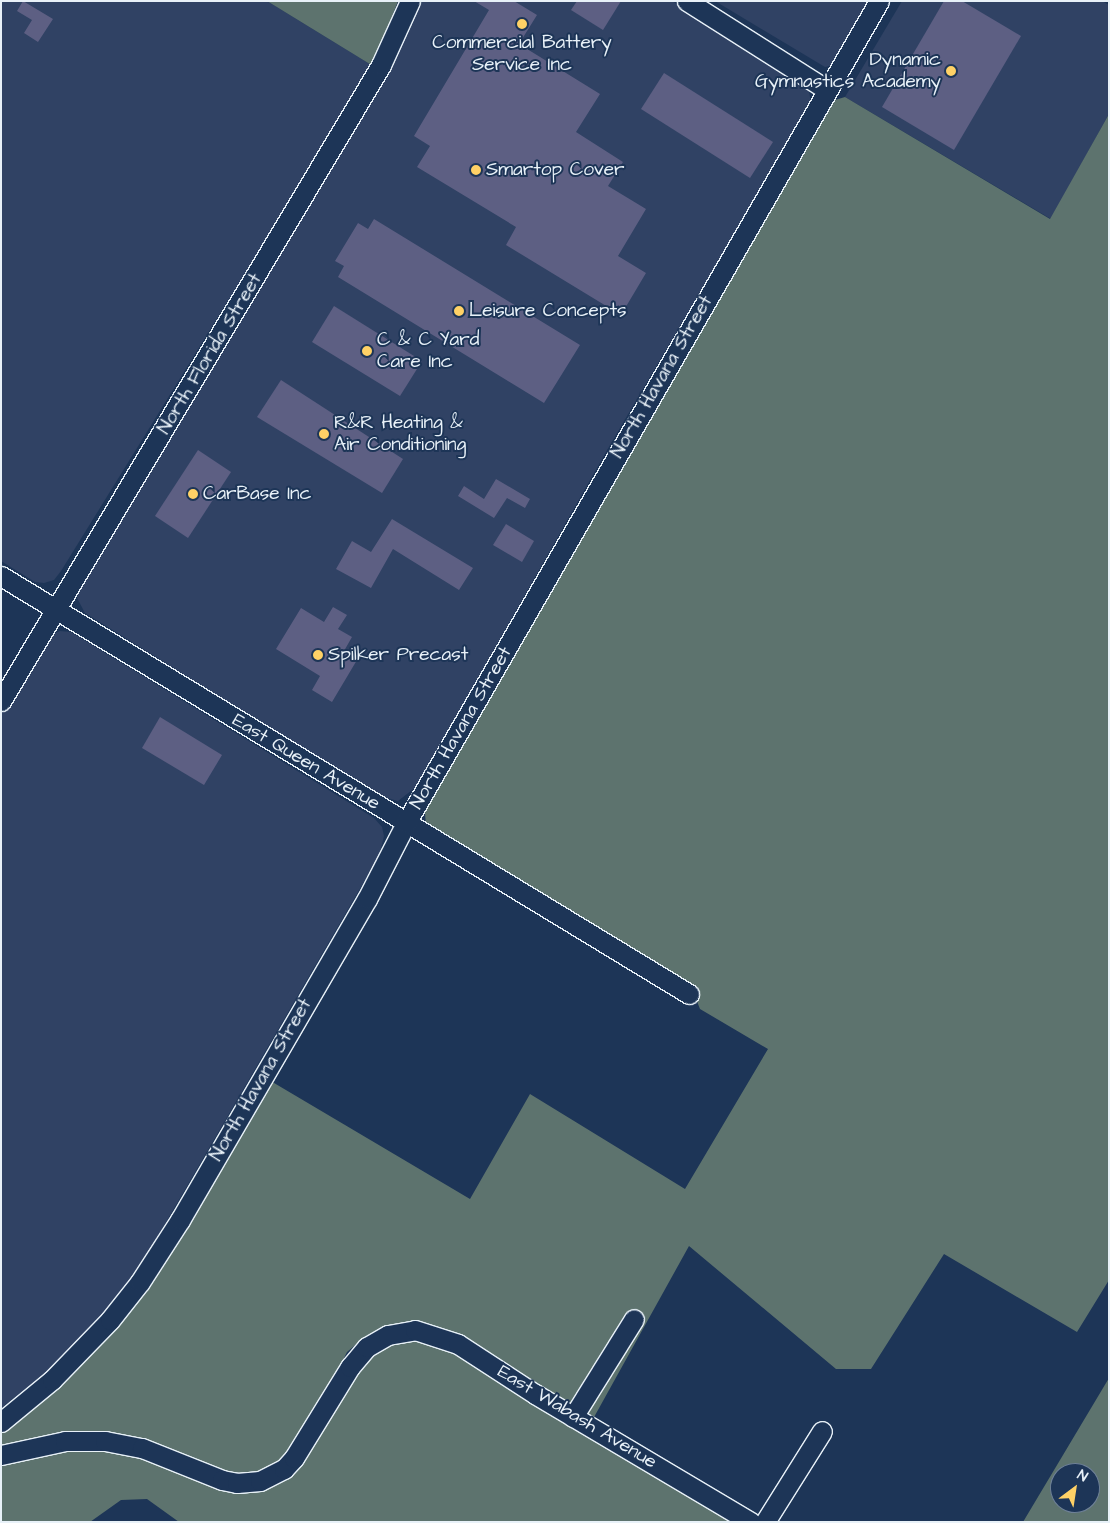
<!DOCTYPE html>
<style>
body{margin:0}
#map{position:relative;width:1110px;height:1523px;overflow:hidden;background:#1d3557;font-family:"Architects Daughter",sans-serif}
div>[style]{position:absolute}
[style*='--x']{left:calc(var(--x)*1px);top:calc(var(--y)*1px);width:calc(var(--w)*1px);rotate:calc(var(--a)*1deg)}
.built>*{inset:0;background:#304264}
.green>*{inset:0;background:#5d736e}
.building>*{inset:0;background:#5d5f83}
.roads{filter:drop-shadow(1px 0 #e8f1f8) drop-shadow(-1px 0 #e8f1f8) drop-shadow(0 1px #e8f1f8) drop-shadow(0 -1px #e8f1f8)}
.minor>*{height:19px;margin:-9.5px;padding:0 9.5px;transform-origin:9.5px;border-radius:9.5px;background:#1d3557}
.dots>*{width:14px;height:14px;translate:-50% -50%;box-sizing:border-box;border:2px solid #1d3557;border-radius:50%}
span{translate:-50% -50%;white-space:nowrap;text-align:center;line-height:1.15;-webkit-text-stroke:4px #1d3557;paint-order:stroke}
.poi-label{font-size:19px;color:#e8f1f8}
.right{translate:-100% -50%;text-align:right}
.left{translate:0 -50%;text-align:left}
.street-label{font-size:19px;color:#e8f1f8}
.frame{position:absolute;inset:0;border:2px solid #e8f1f8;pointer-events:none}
.north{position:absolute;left:1050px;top:1463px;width:50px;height:50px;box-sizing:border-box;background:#1d3557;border:1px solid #6e8097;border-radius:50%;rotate:31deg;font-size:14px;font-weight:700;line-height:20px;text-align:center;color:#e8f1f8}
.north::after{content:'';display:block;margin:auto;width:18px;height:22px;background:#ffd166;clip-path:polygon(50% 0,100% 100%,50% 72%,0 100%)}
</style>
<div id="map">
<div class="built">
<div style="clip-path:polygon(1px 1px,267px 1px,373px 66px,61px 571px,54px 580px,44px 583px,35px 582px,1px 561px)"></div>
<div style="clip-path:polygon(417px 1px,672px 1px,808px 85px,811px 103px,610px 445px,416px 787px,398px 801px,380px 796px,85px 613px,77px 598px,78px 586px,390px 70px)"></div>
<div style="clip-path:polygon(715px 1px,873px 1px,834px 65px,825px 67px)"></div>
<div style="clip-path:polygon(902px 1px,1102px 1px,1109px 5px,1109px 114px,1051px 219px,845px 97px)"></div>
<div style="clip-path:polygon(60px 631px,71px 632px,374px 818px,382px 827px,384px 836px,379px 856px,130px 1284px,72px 1352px,1px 1408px,1px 714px,46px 642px,52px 634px)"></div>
</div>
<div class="green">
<div style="clip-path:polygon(267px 1px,398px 1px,373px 66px)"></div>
<div style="clip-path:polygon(845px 97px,1050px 219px,1109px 114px,1109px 1280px,1077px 1332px,944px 1254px,871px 1369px,836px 1369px,689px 1246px,593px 1419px,397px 1324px,366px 1336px,347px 1352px,308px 1431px,289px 1455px,267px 1471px,224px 1475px,159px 1447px,1px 1449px,1px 1431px,80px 1365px,147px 1283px,269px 1080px,470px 1199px,530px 1094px,685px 1189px,768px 1049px,700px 1009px,693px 991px,426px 825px,424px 802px,828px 102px)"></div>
<div style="clip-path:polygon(408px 1336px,436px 1340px,736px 1522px,179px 1522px,147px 1499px,121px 1500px,90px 1522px,1px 1522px,1px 1461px,76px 1445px,123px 1448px,218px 1485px,247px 1492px,272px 1483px,308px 1454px,349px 1378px,365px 1360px,385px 1344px)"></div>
<div style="clip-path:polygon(evenodd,1109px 1378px,1109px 1522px,1023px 1522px,1109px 1378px,1060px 1473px,1090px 1473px,1090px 1503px,1060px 1503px,1060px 1473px)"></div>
</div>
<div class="building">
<div style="clip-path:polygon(23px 1px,53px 19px,38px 42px,24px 33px,32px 20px,17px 11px)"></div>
<div style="clip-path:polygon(474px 1px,514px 1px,537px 15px,519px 44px,600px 94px,576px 132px,623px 162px,608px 186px,646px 209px,618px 256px,646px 273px,621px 315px,506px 245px,516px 227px,417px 167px,430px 146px,414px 136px,489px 10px)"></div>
<div style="clip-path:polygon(577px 1px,621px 1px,603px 30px,571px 10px)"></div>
<div style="clip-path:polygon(944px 1px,962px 1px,1021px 36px,954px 150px,882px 107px)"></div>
<div style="clip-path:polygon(664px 73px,773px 142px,750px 178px,641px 109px)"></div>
<div style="clip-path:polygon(374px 219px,580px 345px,544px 403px,338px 277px,344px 266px,335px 261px,358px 223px,368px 229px)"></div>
<div style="clip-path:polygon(334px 306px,422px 361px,400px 396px,312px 342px)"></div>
<div style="clip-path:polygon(281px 380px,403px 459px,382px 493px,257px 417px)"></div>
<div style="clip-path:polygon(198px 450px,231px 472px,188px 538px,155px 516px)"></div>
<div style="clip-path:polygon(496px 479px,530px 499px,525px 508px,507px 498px,494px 518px,458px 496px,464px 486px,484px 499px)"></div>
<div style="clip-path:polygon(392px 519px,473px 568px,459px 590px,393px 549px,371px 588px,336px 569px,352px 541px,371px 552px)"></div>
<div style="clip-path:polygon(506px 524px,534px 541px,522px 562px,493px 545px)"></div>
<div style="clip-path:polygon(333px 607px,347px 615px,338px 629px,352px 637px,344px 651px,357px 660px,332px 702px,312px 690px,320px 676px,276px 649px,301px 608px,324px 622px)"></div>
<div style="clip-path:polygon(160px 717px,222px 755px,204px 785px,142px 748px)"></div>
</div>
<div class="roads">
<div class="minor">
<div style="--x:687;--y:1;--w:166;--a:32.4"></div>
<div style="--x:1;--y:576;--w:805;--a:31.28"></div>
<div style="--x:1;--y:701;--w:741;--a:-59.14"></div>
<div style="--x:381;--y:65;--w:70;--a:-65.6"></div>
<div style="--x:573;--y:1417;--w:115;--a:-58.1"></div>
<div style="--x:1;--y:1422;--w:66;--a:-39.5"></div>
<div style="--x:52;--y:1380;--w:83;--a:-46"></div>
<div style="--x:110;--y:1320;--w:48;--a:-51.7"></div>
<div style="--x:140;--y:1282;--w:74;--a:-57.2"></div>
<div style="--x:180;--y:1220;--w:371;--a:-59.8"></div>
<div style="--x:367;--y:899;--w:85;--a:-62.8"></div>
<div style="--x:406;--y:823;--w:948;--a:-60.08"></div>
<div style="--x:1;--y:1455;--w:66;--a:-12.3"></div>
<div style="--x:65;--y:1441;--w:40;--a:0"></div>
<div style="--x:105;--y:1441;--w:38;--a:11"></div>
<div style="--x:142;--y:1448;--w:86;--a:21.8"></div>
<div style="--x:222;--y:1480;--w:15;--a:11"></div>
<div style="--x:237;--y:1483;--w:23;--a:-5"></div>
<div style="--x:260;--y:1481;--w:27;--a:-27"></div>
<div style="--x:284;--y:1469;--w:15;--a:-48"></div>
<div style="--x:294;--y:1458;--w:107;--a:-58.4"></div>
<div style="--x:350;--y:1367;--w:26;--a:-50"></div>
<div style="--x:367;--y:1347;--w:24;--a:-30"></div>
<div style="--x:388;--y:1335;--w:27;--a:-10"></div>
<div style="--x:415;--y:1330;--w:45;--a:18"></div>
<div style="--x:458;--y:1344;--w:92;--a:33"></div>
<div style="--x:535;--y:1394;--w:251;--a:30.7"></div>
<div style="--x:765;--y:1522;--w:107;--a:-57.9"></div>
</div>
</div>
<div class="dots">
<div style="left:522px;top:24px;background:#ffd166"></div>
<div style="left:951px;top:71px;background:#ffd166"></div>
<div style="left:476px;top:170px;background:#ffd166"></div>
<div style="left:459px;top:311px;background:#ffd166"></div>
<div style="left:367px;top:351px;background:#ffd166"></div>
<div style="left:324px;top:434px;background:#ffd166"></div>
<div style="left:193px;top:494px;background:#ffd166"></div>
<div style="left:318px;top:655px;background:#ffd166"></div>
</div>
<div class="poi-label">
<span style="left:522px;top:54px">Commercial Battery<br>Service Inc</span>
<span class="right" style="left:941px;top:71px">Dynamic<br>Gymnastics Academy</span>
<span class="left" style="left:486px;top:170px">Smartop Cover</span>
<span class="left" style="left:469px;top:311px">Leisure Concepts</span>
<span class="left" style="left:377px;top:351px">C &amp; C Yard<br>Care Inc</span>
<span class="left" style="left:334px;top:434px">R&amp;R Heating &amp;<br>Air Conditioning</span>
<span class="left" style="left:203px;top:494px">CarBase Inc</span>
<span class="left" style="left:328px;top:655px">Spilker Precast</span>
</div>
<div class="street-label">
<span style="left:210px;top:354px;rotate:-59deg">North Florida Street</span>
<span style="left:662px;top:377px;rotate:-60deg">North Havana Street</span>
<span style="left:461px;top:728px;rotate:-60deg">North Havana Street</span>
<span style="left:306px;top:762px;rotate:31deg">East Queen Avenue</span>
<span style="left:261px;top:1080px;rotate:-60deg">North Havana Street</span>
<span style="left:577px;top:1417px;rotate:31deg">East Wabash Avenue</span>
</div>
<div class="frame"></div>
<div class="north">N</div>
</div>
